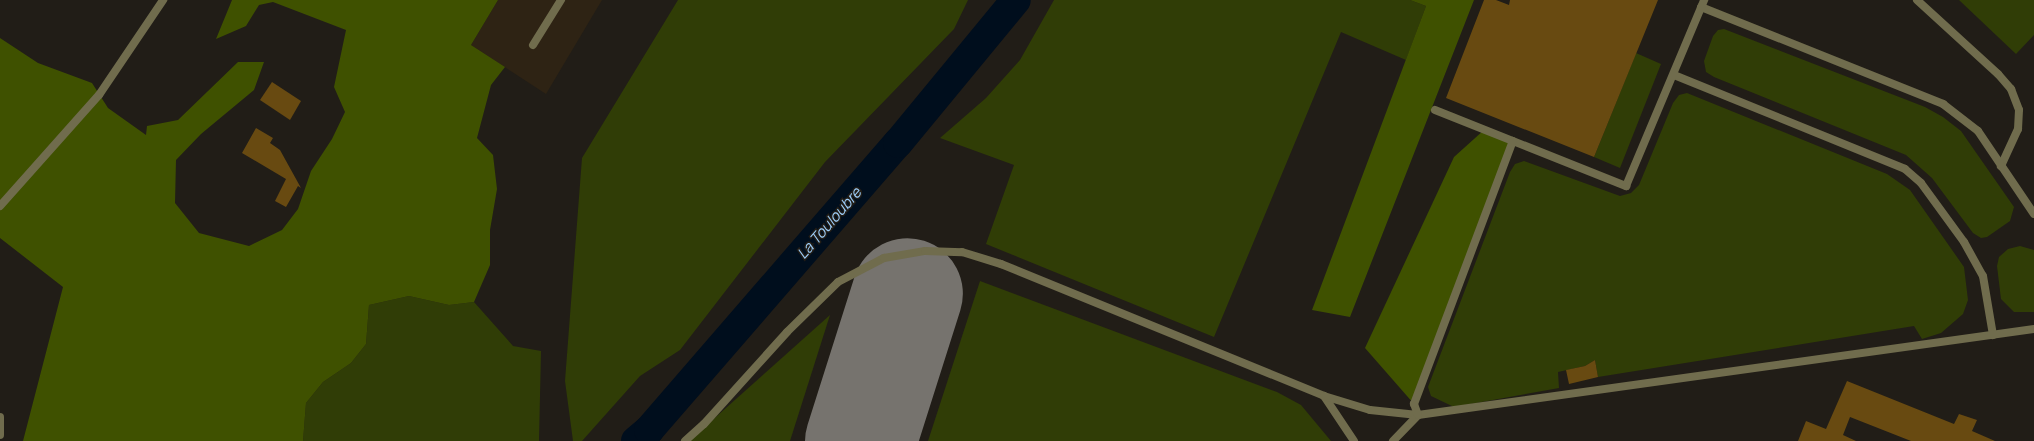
<!DOCTYPE html>
<style>
body{margin:0}
#map{position:relative;width:2034px;height:441px;overflow:hidden;background:#211d17;font-family:Manrope,sans-serif}
div>[style]{position:absolute}
[style*='--x']{left:calc(var(--x)*1px);top:calc(var(--y)*1px);width:calc(var(--w)*1px);rotate:calc(var(--a)*1deg)}
.industrial>*{inset:0;background:#2e2314}
.green>*{inset:0;background:#303d06}
.forest>*{inset:0;background:#3f5100}
.river>*{height:30px;margin:-15px;padding:0 15px;transform-origin:15px;border-radius:15px;background:#000e1d}
.runway>*{height:111px;margin:-55.5px;padding:0 55.5px;transform-origin:55.5px;border-radius:55.5px;background:#76736e}
.building>*{inset:0;background:#684a11}
.service>*{height:8px;margin:-4px;padding:0 4px;transform-origin:4px;border-radius:4px;background:#706c4d}
.minor>*{height:8px;margin:-4px;padding:0 4px;transform-origin:4px;border-radius:4px;background:#706c4d}
span{translate:-50% -50%;white-space:nowrap;text-align:center;line-height:1.15;-webkit-text-stroke:3px #211d17;paint-order:stroke}
.water-label{font-size:15px;color:#9dcdf8;font-style:italic}
</style>
<div id="map">
<div class="industrial">
<div style="clip-path:polygon(498px 0,602px 0,546px 94px,471px 45px)"></div>
</div>
<div class="green">
<div style="clip-path:polygon(678px 0,968px 0,954px 29px,825px 162px,680px 350px,640px 376px,582px 441px,573px 441px,565px 381px,582px 158px)"></div>
<div style="clip-path:polygon(1054px 0,1410px 0,1426px 6px,1406px 60px,1341px 32px,1214px 337px,986px 244px,1014px 165px,940px 138px,986px 98px,1020px 60px)"></div>
<div style="clip-path:polygon(1959px 0,2034px 0,2034px 35px,2016px 54px)"></div>
<div style="clip-path:polygon(1724px 29px,1925px 107px,1943px 117px,1961px 131px,2014px 207px,2010px 221px,1987px 237px,1981px 238px,1973px 233px,1932px 178px,1906px 155px,1714px 77px,1706px 72px,1704px 61px,1713px 36px,1718px 30px)"></div>
<div style="clip-path:polygon(1636px 53px,1661px 64px,1620px 168px,1594px 157px)"></div>
<div style="clip-path:polygon(1687px 93px,1887px 174px,1910px 190px,1964px 267px,1968px 300px,1963px 314px,1941px 333px,1922px 339px,1914px 326px,1598px 377px,1595px 360px,1585px 366px,1558px 372px,1559px 388px,1454px 407px,1431px 396px,1428px 387px,1510px 172px,1515px 164px,1524px 161px,1620px 196px,1631px 193px,1639px 185px,1673px 103px,1679px 95px)"></div>
<div style="clip-path:polygon(2020px 246px,2034px 250px,2034px 312px,2014px 312px,2001px 299px,1997px 266px,1999px 257px,2008px 249px)"></div>
<div style="clip-path:polygon(980px 281px,1277px 392px,1301px 405px,1331px 441px,928px 441px)"></div>
<div style="clip-path:polygon(409px 296px,449px 305px,474px 302px,513px 346px,541px 351px,539px 441px,303px 441px,306px 403px,323px 382px,351px 363px,366px 344px,369px 305px)"></div>
<div style="clip-path:polygon(830px 315px,790px 441px,689px 441px)"></div>
</div>
<div class="forest">
<div style="clip-path:polygon(232px 0,498px 0,471px 45px,505px 67px,491px 85px,477px 138px,493px 155px,497px 189px,490px 230px,490px 265px,474px 302px,449px 305px,409px 296px,369px 305px,366px 344px,351px 363px,323px 382px,306px 403px,303px 441px,23px 441px,63px 287px,0 238px,0 38px,38px 63px,92px 83px,108px 108px,146px 135px,147px 126px,178px 120px,238px 62px,264px 62px,254px 90px,201px 134px,176px 160px,175px 203px,199px 233px,249px 246px,282px 230px,298px 209px,311px 171px,332px 139px,345px 112px,334px 87px,346px 30px,273px 2px,259px 5px,246px 26px,216px 39px)"></div>
<div style="clip-path:polygon(1410px 0,1474px 0,1350px 317px,1312px 310px,1426px 6px)"></div>
<div style="clip-path:polygon(1484px 130px,1513px 141px,1414px 404px,1365px 348px,1454px 157px)"></div>
</div>
<div class="river">
<div style="--x:636;--y:441;--w:17;--a:-40"></div>
<div style="--x:649;--y:430;--w:380;--a:-49.1"></div>
<div style="--x:898;--y:143;--w:185;--a:-50.5"></div>
</div>
<div class="runway">
<div style="--x:860;--y:441;--w:155;--a:-72.4"></div>
</div>
<div class="building">
<div style="clip-path:polygon(1484px 0,1496px 0,1509px 5px,1510px 0,1658px 0,1594px 157px,1446px 98px)"></div>
<div style="clip-path:polygon(272px 82px,301px 101px,290px 120px,260px 100px)"></div>
<div style="clip-path:polygon(256px 128px,273px 138px,270px 143px,280px 150px,301px 188px,298px 186px,286px 207px,275px 201px,286px 179px,242px 153px)"></div>
<div style="clip-path:polygon(1595px 360px,1598px 377px,1569px 384px,1566px 370px,1585px 366px)"></div>
<div style="clip-path:polygon(1847px 381px,1954px 424px,1959px 414px,1977px 420px,1972px 431px,1995px 441px,1911px 441px,1850px 417px,1843px 435px,1856px 441px,1798px 441px,1806px 421px,1826px 429px)"></div>
</div>
<div class="service">
<div style="--x:533;--y:45;--w:53;--a:-58.1"></div>
<div style="--x:0;--y:206;--w:149;--a:-48.3"></div>
<div style="--x:0;--y:417;--w:18;--a:90"></div>
</div>
<div class="minor">
<div style="--x:1917;--y:0;--w:110;--a:42.4"></div>
<div style="--x:1998;--y:74;--w:20;--a:49"></div>
<div style="--x:2011;--y:89;--w:22;--a:69"></div>
<div style="--x:2019;--y:110;--w:19;--a:93"></div>
<div style="--x:2018;--y:129;--w:41;--a:114.7"></div>
<div style="--x:1701;--y:7;--w:261;--a:21.8"></div>
<div style="--x:1943;--y:104;--w:44;--a:37.6"></div>
<div style="--x:1978;--y:131;--w:100;--a:56"></div>
<div style="--x:1674;--y:75;--w:249;--a:22.1"></div>
<div style="--x:1905;--y:169;--w:21;--a:41"></div>
<div style="--x:1921;--y:183;--w:73;--a:53.9"></div>
<div style="--x:1964;--y:242;--w:39;--a:61"></div>
<div style="--x:1983;--y:276;--w:60;--a:80.4"></div>
<div style="--x:99;--y:95;--w:115;--a:-56"></div>
<div style="--x:1435;--y:110;--w:206;--a:21.7"></div>
<div style="--x:1626;--y:186;--w:202;--a:-67.2"></div>
<div style="--x:1324;--y:396;--w:54;--a:56.3"></div>
<div style="--x:685;--y:441;--w:25;--a:-42"></div>
<div style="--x:704;--y:424;--w:124;--a:-47.9"></div>
<div style="--x:787;--y:332;--w:71;--a:-44.4"></div>
<div style="--x:838;--y:282;--w:52;--a:-27.6"></div>
<div style="--x:884;--y:258;--w:42;--a:-9.7"></div>
<div style="--x:925;--y:251;--w:37;--a:2"></div>
<div style="--x:962;--y:252;--w:41;--a:17.1"></div>
<div style="--x:1001;--y:264;--w:349;--a:22.2"></div>
<div style="--x:1324;--y:396;--w:48;--a:16.9"></div>
<div style="--x:1370;--y:410;--w:48;--a:5.9"></div>
<div style="--x:1418;--y:415;--w:622;--a:-7.95"></div>
<div style="--x:1393;--y:441;--w:36;--a:-46"></div>
<div style="--x:1418;--y:415;--w:12;--a:-110"></div>
<div style="--x:1414;--y:404;--w:281;--a:-69.4"></div>
</div>
<div class="water-label">
<span style="left:829px;top:223px;rotate:-49deg">La Touloubre</span>
</div>
</div>
